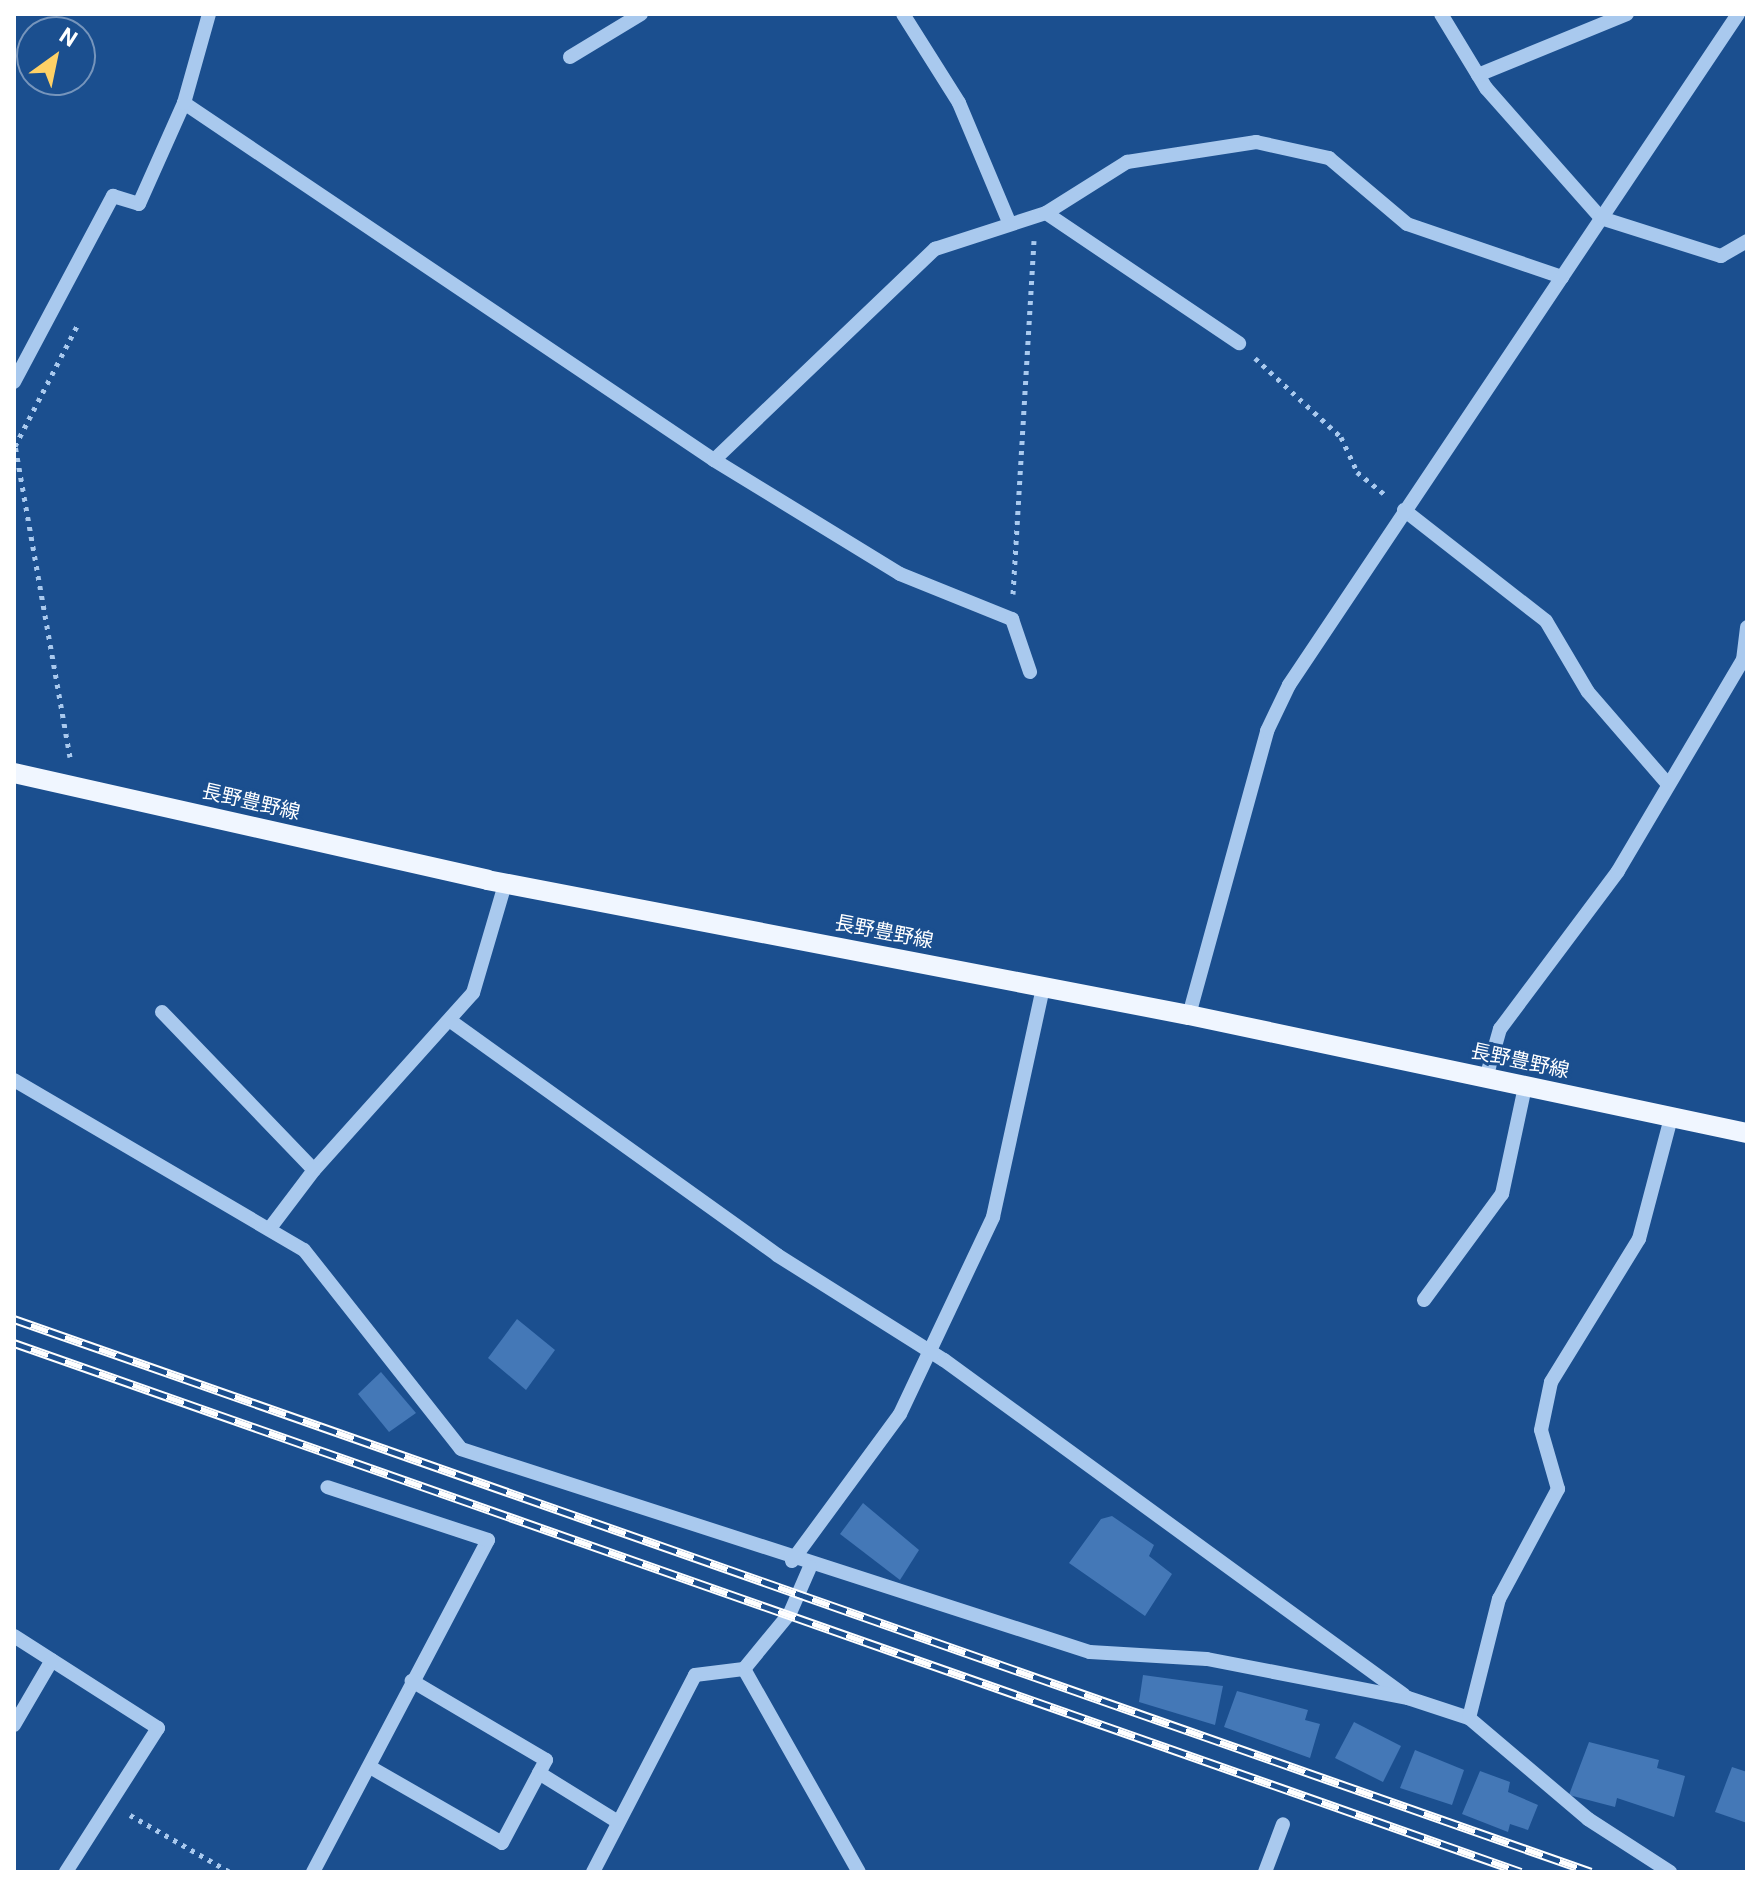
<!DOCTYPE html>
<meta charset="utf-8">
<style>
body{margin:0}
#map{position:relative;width:1761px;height:1886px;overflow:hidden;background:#1b4f8f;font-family:Roboto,"Noto Sans JP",sans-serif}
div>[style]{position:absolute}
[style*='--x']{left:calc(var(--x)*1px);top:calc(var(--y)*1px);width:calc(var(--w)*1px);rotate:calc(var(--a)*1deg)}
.building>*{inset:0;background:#4478b7}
.path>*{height:5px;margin-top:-2.5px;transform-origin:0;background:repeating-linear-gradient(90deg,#a9c9ee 0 4px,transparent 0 10px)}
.minor>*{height:14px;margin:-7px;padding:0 7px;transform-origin:7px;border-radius:7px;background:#a9c9ee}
.major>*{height:20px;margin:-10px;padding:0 10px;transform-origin:10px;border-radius:10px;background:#f0f6ff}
.rail>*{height:9px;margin-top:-4.5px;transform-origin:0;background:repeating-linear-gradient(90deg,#1b4f8f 0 18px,#fff 0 36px);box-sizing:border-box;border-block:2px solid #fff}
span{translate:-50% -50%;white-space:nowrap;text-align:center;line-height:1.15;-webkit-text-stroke:6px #1b4f8f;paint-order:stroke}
.street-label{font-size:20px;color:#fff}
.frame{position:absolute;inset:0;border:16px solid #fff;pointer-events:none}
.north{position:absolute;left:16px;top:16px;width:80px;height:80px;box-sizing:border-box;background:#1b4f8f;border:2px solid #7695bc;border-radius:50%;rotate:33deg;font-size:22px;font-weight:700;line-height:32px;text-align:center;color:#fff}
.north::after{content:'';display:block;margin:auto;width:28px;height:36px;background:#ffd166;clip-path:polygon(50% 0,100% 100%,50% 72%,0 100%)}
</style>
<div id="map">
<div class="building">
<div style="clip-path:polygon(517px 1319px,555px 1350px,526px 1390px,488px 1358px)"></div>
<div style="clip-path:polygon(381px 1372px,416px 1413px,389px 1432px,358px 1394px)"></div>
<div style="clip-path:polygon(863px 1503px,919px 1550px,900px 1580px,840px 1534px)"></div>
<div style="clip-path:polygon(1112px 1516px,1154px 1545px,1149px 1556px,1172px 1574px,1145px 1616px,1069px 1563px,1101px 1519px)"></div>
<div style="clip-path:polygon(1143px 1675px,1223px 1686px,1215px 1725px,1139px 1702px)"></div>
<div style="clip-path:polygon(1237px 1691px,1308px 1710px,1305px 1720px,1320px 1724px,1310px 1758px,1224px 1727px)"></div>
<div style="clip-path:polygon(1354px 1722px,1401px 1746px,1383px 1782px,1335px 1758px)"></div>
<div style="clip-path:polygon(1589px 1742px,1659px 1760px,1657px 1768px,1685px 1776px,1674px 1817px,1617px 1798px,1615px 1807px,1569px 1795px)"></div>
<div style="clip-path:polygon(1415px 1750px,1464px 1770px,1452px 1805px,1400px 1788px)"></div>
<div style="clip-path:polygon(1732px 1767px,1747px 1772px,1747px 1823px,1715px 1812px)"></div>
<div style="clip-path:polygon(1480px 1771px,1510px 1782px,1508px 1792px,1538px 1805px,1528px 1830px,1510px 1824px,1508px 1832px,1462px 1814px)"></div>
</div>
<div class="path">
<div style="--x:1255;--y:358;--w:117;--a:42.6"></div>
<div style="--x:1341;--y:437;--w:38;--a:65"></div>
<div style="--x:1357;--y:472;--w:36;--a:39"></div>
<div style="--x:1013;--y:594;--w:354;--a:-86.6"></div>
<div style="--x:70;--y:757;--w:316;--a:-100"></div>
<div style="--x:15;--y:446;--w:135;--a:-62.7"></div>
<div style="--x:130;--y:1815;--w:115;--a:29.7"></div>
</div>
<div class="minor">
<div style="--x:903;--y:14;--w:105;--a:57.8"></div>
<div style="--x:959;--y:103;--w:129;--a:67.2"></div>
<div style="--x:1441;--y:14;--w:87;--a:58.7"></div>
<div style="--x:1486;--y:88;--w:174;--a:48.5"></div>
<div style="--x:1601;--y:218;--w:126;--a:17.6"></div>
<div style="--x:1721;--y:256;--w:30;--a:-30"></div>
<div style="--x:570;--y:57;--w:83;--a:-31.2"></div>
<div style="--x:1478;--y:75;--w:161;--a:-22.3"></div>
<div style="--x:184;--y:103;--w:639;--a:33.96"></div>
<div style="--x:714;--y:460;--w:218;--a:31.5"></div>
<div style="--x:900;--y:574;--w:121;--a:21.9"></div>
<div style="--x:1012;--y:619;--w:56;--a:71.2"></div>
<div style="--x:1046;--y:213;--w:233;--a:34"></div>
<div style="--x:14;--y:382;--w:211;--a:-62"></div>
<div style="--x:113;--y:196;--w:27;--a:17"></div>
<div style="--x:139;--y:204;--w:111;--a:-66"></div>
<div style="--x:184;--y:103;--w:92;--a:-74.3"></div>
<div style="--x:714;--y:460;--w:306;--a:-43.7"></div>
<div style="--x:935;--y:249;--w:117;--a:-18"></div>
<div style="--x:1046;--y:213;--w:96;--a:-32.2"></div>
<div style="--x:1127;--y:162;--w:131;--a:-8.8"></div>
<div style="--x:1256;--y:142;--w:75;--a:12.4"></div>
<div style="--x:1329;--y:158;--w:102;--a:40.2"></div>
<div style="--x:1407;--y:224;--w:164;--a:18.9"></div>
<div style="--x:1404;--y:510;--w:180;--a:38"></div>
<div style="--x:1546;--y:621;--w:82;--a:59.4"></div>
<div style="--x:1588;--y:692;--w:119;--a:49.1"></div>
<div style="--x:162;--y:1012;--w:219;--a:46.1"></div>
<div style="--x:314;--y:1170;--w:73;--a:127.2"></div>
<div style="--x:1189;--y:1015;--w:295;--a:-74.6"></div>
<div style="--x:1267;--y:731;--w:51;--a:-64.4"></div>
<div style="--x:1289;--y:685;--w:807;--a:-56.21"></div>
<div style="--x:452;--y:1022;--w:400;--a:35.6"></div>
<div style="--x:777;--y:1255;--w:197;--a:32.2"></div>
<div style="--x:944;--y:1360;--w:569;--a:36.06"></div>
<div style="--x:1486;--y:1078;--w:51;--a:-74.1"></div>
<div style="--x:1500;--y:1029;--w:197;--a:-53.2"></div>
<div style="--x:1618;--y:871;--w:245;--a:-59.4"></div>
<div style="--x:1743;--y:660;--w:33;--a:-83"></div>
<div style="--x:14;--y:1080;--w:336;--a:30.4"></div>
<div style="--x:304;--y:1250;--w:253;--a:51.7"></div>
<div style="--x:461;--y:1449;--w:661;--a:17.89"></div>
<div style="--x:1090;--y:1652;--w:117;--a:3.4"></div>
<div style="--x:1207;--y:1659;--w:205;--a:11"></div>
<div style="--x:1408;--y:1698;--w:64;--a:18.2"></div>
<div style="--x:1469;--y:1718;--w:156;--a:40.3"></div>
<div style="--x:1588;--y:1819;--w:98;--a:32.9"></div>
<div style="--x:314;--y:1170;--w:238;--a:-48.1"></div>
<div style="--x:473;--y:993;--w:114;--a:-73.6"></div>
<div style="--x:1424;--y:1300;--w:132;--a:-53.7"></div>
<div style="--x:1502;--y:1194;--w:109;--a:-77.9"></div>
<div style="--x:792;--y:1561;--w:182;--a:-53.7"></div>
<div style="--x:900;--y:1414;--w:218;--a:-64.7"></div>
<div style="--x:993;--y:1217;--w:235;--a:-77.7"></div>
<div style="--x:14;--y:1636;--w:171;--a:32.6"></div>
<div style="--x:158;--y:1728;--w:171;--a:122.6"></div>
<div style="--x:744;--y:1669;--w:72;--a:-50.6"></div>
<div style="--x:790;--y:1613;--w:50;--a:-66.5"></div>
<div style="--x:1469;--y:1718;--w:123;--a:-75.9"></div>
<div style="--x:1499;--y:1599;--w:125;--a:-61.8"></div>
<div style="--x:1558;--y:1489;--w:61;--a:-106.1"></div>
<div style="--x:1541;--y:1430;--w:49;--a:-78.2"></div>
<div style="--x:1551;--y:1382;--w:168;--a:-58.4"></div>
<div style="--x:1639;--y:1239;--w:125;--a:-75.2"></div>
<div style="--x:14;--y:1725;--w:75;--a:-59.7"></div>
<div style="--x:370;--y:1767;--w:152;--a:29.9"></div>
<div style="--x:502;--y:1843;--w:94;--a:-62.1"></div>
<div style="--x:546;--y:1760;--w:156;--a:-149.5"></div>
<div style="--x:539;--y:1773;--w:93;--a:31.8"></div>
<div style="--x:313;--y:1872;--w:375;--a:-62.2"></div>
<div style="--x:488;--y:1540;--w:169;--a:-161.8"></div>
<div style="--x:593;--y:1872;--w:222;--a:-62.6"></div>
<div style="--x:695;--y:1675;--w:49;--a:-7"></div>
<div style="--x:744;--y:1669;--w:233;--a:60.5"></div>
<div style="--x:1265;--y:1872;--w:51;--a:-69.4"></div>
</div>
<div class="major">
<div style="--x:14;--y:773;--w:485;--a:12.7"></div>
<div style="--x:487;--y:880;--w:715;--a:10.89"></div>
<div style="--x:1189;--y:1015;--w:570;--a:11.94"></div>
</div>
<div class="rail">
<div style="--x:14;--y:1319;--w:1671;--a:19.32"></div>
<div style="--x:14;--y:1343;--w:1597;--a:19.34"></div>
</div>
<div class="street-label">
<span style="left:251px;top:802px;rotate:13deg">長野豊野線</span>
<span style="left:884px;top:932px;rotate:11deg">長野豊野線</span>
<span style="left:1520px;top:1061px;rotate:12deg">長野豊野線</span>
</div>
<div class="frame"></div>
<div class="north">N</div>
</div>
